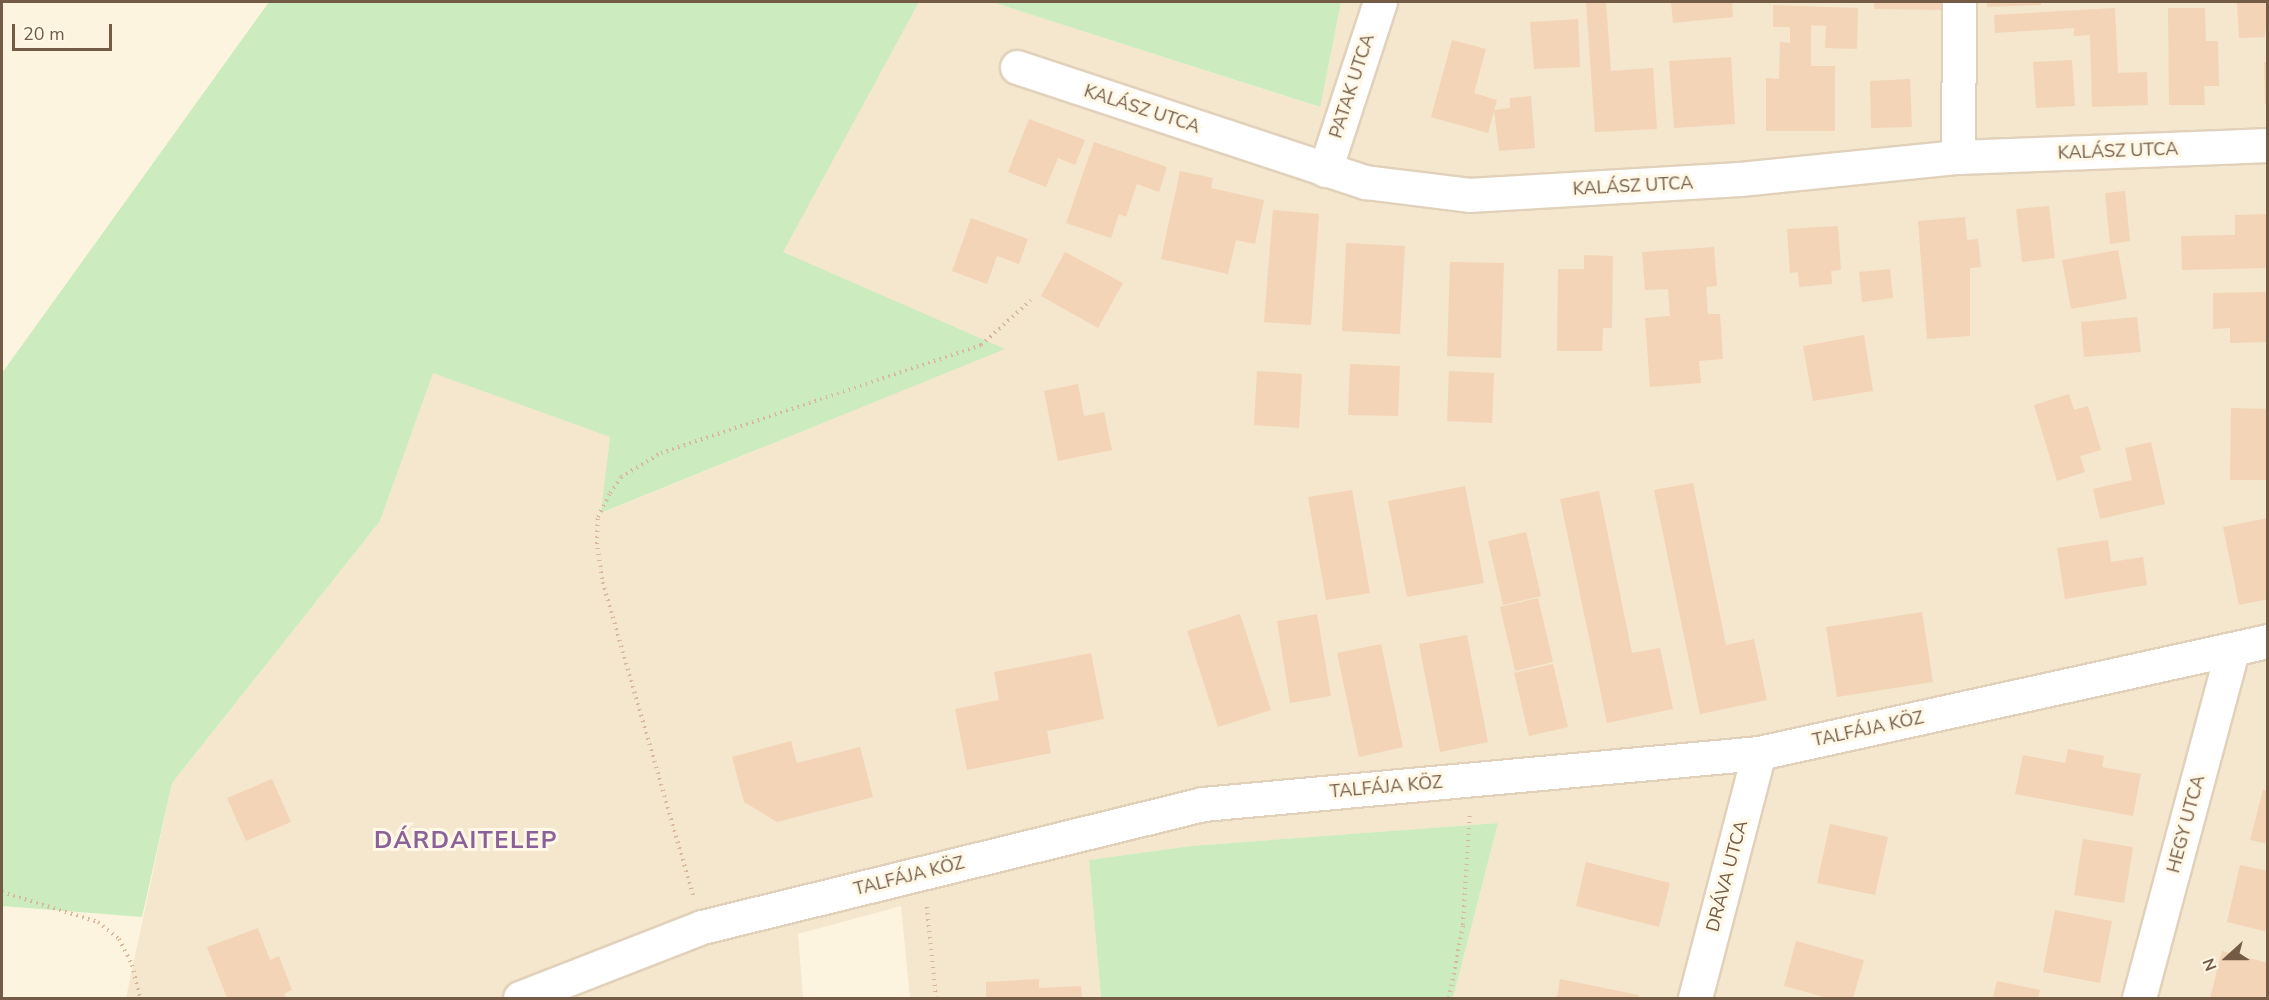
<!DOCTYPE html>
<meta charset="utf-8">
<style>
body{margin:0}
#map{position:relative;width:2269px;height:1000px;overflow:hidden;background:#fdf4e0;font-family:"Nunito Sans",sans-serif}
div>[style]{position:absolute}
[style*='--x']{left:calc(var(--x)*1px);top:calc(var(--y)*1px);width:calc(var(--w)*1px);rotate:calc(var(--a)*1deg)}
.residential>*{inset:0;background:#f5e6ce}
.green>*{inset:0;background:#ccebbe}
.building>*{inset:0;background:#f3d4b6}
.path>*{height:4px;margin-top:-2px;transform-origin:0;background:repeating-linear-gradient(90deg,#d8b79a 0 1.5px,transparent 0 6px)}
.roads{filter:drop-shadow(2px 0 #e1d1bb) drop-shadow(-2px 0 #e1d1bb) drop-shadow(0 2px #e1d1bb) drop-shadow(0 -2px #e1d1bb)}
.minor>*{height:33px;margin:-16.5px;padding:0 16.5px;transform-origin:16.5px;border-radius:16.5px;background:#fff}
span{translate:-50% -50%;white-space:nowrap;text-align:center;line-height:1.15;-webkit-text-stroke:6px #fff8e7;paint-order:stroke}
.street-label{font-size:18px;color:#745b46}
.district-label{font-size:24px;color:#8a6198;font-weight:700;letter-spacing:1.5px}
.frame{position:absolute;inset:0;border:3px solid #745b46;pointer-events:none}
.north{position:absolute;left:2197px;top:928px;width:60px;height:60px;-webkit-text-stroke:4px #fff8e7;paint-order:stroke;rotate:249deg;font-size:16px;font-weight:700;line-height:24px;text-align:center;color:#745b46}
.north::after{content:'';display:block;margin:auto;width:21px;height:27px;background:#745b46;clip-path:polygon(50% 0,100% 100%,50% 72%,0 100%)}
.scale{position:absolute;left:12px;top:24px;width:100px;height:27px;box-sizing:border-box;border:3px solid #745b46;border-top:0;padding-left:8px;font-size:18px;line-height:21px;white-space:nowrap;color:#745b46;-webkit-text-stroke:4px #fff8e7;paint-order:stroke}
</style>
<div id="map">
<div class="residential">
<div style="clip-path:polygon(919px 2px,992px 2px,1319px 107px,1341px 2px,2267px 2px,2267px 998px,1453px 998px,1498px 823px,1191px 846px,1089px 860px,1101px 998px,910px 998px,901px 906px,798px 934px,803px 998px,126px 998px,172px 783px,380px 521px,433px 372px,610px 437px,602px 513px,1004px 349px,782px 252px)"></div>
</div>
<div class="green">
<div style="clip-path:polygon(269px 2px,919px 2px,783px 252px,1005px 349px,601px 513px,610px 437px,433px 373px,380px 521px,172px 783px,142px 917px,2px 906px,2px 373px)"></div>
<div style="clip-path:polygon(992px 2px,1341px 2px,1320px 107px)"></div>
<div style="clip-path:polygon(1498px 823px,1453px 998px,1101px 998px,1089px 860px,1191px 846px)"></div>
</div>
<div class="building">
<div style="clip-path:polygon(1586px 2px,1606px 2px,1611px 71px,1653px 68px,1657px 129px,1595px 132px)"></div>
<div style="clip-path:polygon(1671px 2px,1732px 2px,1733px 17px,1673px 23px)"></div>
<div style="clip-path:polygon(1874px 2px,1947px 2px,1947px 10px,1874px 9px)"></div>
<div style="clip-path:polygon(1987px 2px,2041px 2px,2041px 5px,1987px 7px)"></div>
<div style="clip-path:polygon(2237px 2px,2268px 2px,2265px 37px,2239px 38px)"></div>
<div style="clip-path:polygon(1773px 5px,1858px 8px,1857px 49px,1825px 48px,1826px 26px,1811px 25px,1811px 66px,1835px 66px,1835px 131px,1766px 131px,1766px 78px,1779px 79px,1780px 42px,1790px 43px,1790px 27px,1773px 27px)"></div>
<div style="clip-path:polygon(2115px 8px,2118px 73px,2147px 72px,2148px 105px,2092px 107px,2090px 35px,2074px 36px,2074px 28px,1995px 33px,1994px 15px)"></div>
<div style="clip-path:polygon(2168px 8px,2205px 8px,2206px 41px,2218px 41px,2219px 86px,2204px 86px,2205px 105px,2169px 105px)"></div>
<div style="clip-path:polygon(1578px 19px,1580px 67px,1534px 69px,1530px 22px)"></div>
<div style="clip-path:polygon(1452px 40px,1486px 49px,1474px 93px,1497px 100px,1488px 133px,1431px 117px)"></div>
<div style="clip-path:polygon(1731px 57px,1735px 124px,1674px 128px,1669px 61px)"></div>
<div style="clip-path:polygon(2072px 60px,2075px 106px,2036px 108px,2033px 62px)"></div>
<div style="clip-path:polygon(2264px 62px,2268px 62px,2268px 104px,2265px 104px)"></div>
<div style="clip-path:polygon(1910px 79px,1912px 127px,1871px 128px,1870px 81px)"></div>
<div style="clip-path:polygon(1531px 96px,1535px 148px,1499px 151px,1494px 110px,1510px 108px,1510px 98px)"></div>
<div style="clip-path:polygon(1029px 119px,1085px 140px,1075px 165px,1058px 158px,1046px 187px,1008px 172px)"></div>
<div style="clip-path:polygon(1094px 142px,1167px 167px,1159px 192px,1137px 184px,1126px 217px,1119px 214px,1111px 238px,1066px 223px)"></div>
<div style="clip-path:polygon(1180px 171px,1213px 178px,1211px 188px,1264px 200px,1255px 244px,1236px 240px,1228px 274px,1161px 259px)"></div>
<div style="clip-path:polygon(2125px 191px,2130px 241px,2110px 244px,2105px 193px)"></div>
<div style="clip-path:polygon(2049px 206px,2055px 258px,2022px 262px,2016px 209px)"></div>
<div style="clip-path:polygon(1273px 210px,1319px 214px,1311px 325px,1264px 322px)"></div>
<div style="clip-path:polygon(2268px 214px,2268px 268px,2182px 270px,2181px 236px,2235px 235px,2235px 215px)"></div>
<div style="clip-path:polygon(1965px 217px,1967px 240px,1978px 239px,1981px 267px,1970px 268px,1970px 336px,1927px 339px,1918px 221px)"></div>
<div style="clip-path:polygon(971px 218px,1028px 239px,1019px 264px,997px 256px,987px 284px,952px 271px)"></div>
<div style="clip-path:polygon(1838px 226px,1841px 270px,1831px 271px,1832px 284px,1799px 287px,1798px 272px,1790px 273px,1787px 229px)"></div>
<div style="clip-path:polygon(1346px 243px,1405px 246px,1400px 334px,1342px 331px)"></div>
<div style="clip-path:polygon(1714px 247px,1717px 286px,1706px 287px,1708px 314px,1720px 314px,1723px 359px,1699px 361px,1701px 383px,1650px 387px,1645px 318px,1670px 316px,1668px 289px,1645px 290px,1642px 252px)"></div>
<div style="clip-path:polygon(2118px 250px,2127px 299px,2071px 309px,2062px 260px)"></div>
<div style="clip-path:polygon(1065px 252px,1123px 283px,1098px 328px,1041px 296px)"></div>
<div style="clip-path:polygon(1584px 255px,1613px 256px,1612px 328px,1603px 328px,1602px 351px,1557px 351px,1558px 269px,1584px 269px)"></div>
<div style="clip-path:polygon(1450px 262px,1504px 263px,1501px 358px,1447px 356px)"></div>
<div style="clip-path:polygon(1890px 269px,1893px 298px,1862px 302px,1859px 272px)"></div>
<div style="clip-path:polygon(2268px 292px,2268px 342px,2230px 343px,2230px 328px,2213px 329px,2213px 293px)"></div>
<div style="clip-path:polygon(2137px 317px,2141px 352px,2084px 357px,2081px 322px)"></div>
<div style="clip-path:polygon(1864px 335px,1873px 391px,1813px 401px,1803px 346px)"></div>
<div style="clip-path:polygon(1350px 364px,1400px 366px,1398px 416px,1348px 415px)"></div>
<div style="clip-path:polygon(1257px 371px,1302px 374px,1299px 428px,1254px 425px)"></div>
<div style="clip-path:polygon(1449px 371px,1494px 373px,1492px 423px,1447px 421px)"></div>
<div style="clip-path:polygon(1078px 384px,1084px 416px,1104px 412px,1112px 450px,1058px 461px,1044px 391px)"></div>
<div style="clip-path:polygon(2069px 394px,2074px 410px,2088px 406px,2101px 450px,2080px 456px,2085px 472px,2057px 481px,2034px 405px)"></div>
<div style="clip-path:polygon(2231px 408px,2268px 409px,2268px 480px,2230px 480px)"></div>
<div style="clip-path:polygon(2151px 442px,2165px 504px,2100px 519px,2093px 489px,2132px 480px,2125px 448px)"></div>
<div style="clip-path:polygon(1693px 483px,1726px 645px,1754px 639px,1767px 700px,1700px 714px,1654px 490px)"></div>
<div style="clip-path:polygon(1465px 486px,1484px 583px,1407px 597px,1388px 501px)"></div>
<div style="clip-path:polygon(1352px 490px,1370px 593px,1326px 600px,1308px 497px)"></div>
<div style="clip-path:polygon(1599px 491px,1632px 653px,1660px 648px,1673px 709px,1607px 723px,1560px 499px)"></div>
<div style="clip-path:polygon(2268px 518px,2268px 599px,2239px 605px,2223px 527px)"></div>
<div style="clip-path:polygon(1526px 532px,1541px 596px,1503px 605px,1488px 541px)"></div>
<div style="clip-path:polygon(2108px 540px,2111px 562px,2143px 557px,2147px 585px,2065px 599px,2057px 548px)"></div>
<div style="clip-path:polygon(1538px 598px,1553px 662px,1515px 671px,1500px 607px)"></div>
<div style="clip-path:polygon(1922px 612px,1933px 682px,1837px 697px,1826px 627px)"></div>
<div style="clip-path:polygon(1240px 614px,1271px 710px,1218px 727px,1187px 631px)"></div>
<div style="clip-path:polygon(1317px 614px,1331px 696px,1290px 703px,1277px 621px)"></div>
<div style="clip-path:polygon(1467px 635px,1488px 742px,1440px 752px,1419px 644px)"></div>
<div style="clip-path:polygon(1381px 644px,1403px 747px,1359px 757px,1337px 653px)"></div>
<div style="clip-path:polygon(1091px 653px,1104px 719px,1047px 731px,1051px 753px,967px 770px,955px 709px,999px 700px,994px 672px)"></div>
<div style="clip-path:polygon(1553px 664px,1568px 727px,1529px 736px,1514px 673px)"></div>
<div style="clip-path:polygon(791px 741px,797px 763px,860px 747px,873px 797px,777px 822px,744px 802px,732px 757px)"></div>
<div style="clip-path:polygon(2068px 749px,2104px 756px,2102px 767px,2141px 774px,2133px 816px,2015px 794px,2023px 755px,2065px 763px)"></div>
<div style="clip-path:polygon(272px 779px,291px 822px,246px 841px,227px 798px)"></div>
<div style="clip-path:polygon(2263px 790px,2268px 791px,2268px 844px,2250px 840px)"></div>
<div style="clip-path:polygon(1830px 824px,1888px 837px,1875px 895px,1817px 883px)"></div>
<div style="clip-path:polygon(2083px 839px,2133px 847px,2124px 903px,2074px 895px)"></div>
<div style="clip-path:polygon(1586px 862px,1670px 883px,1659px 927px,1576px 906px)"></div>
<div style="clip-path:polygon(2240px 865px,2268px 871px,2268px 932px,2227px 922px)"></div>
<div style="clip-path:polygon(2055px 910px,2112px 921px,2100px 983px,2043px 972px)"></div>
<div style="clip-path:polygon(258px 928px,270px 960px,279px 956px,292px 990px,284px 994px,286px 998px,227px 998px,207px 947px)"></div>
<div style="clip-path:polygon(1796px 941px,1864px 960px,1853px 998px,1828px 998px,1784px 986px)"></div>
<div style="clip-path:polygon(2222px 951px,2268px 963px,2268px 998px,2210px 998px)"></div>
<div style="clip-path:polygon(1039px 979px,1039px 988px,1081px 986px,1082px 998px,986px 998px,986px 982px)"></div>
<div style="clip-path:polygon(1560px 979px,1639px 995px,1638px 998px,1557px 998px)"></div>
<div style="clip-path:polygon(1997px 981px,2040px 990px,2038px 998px,1993px 998px)"></div>
</div>
<div class="path">
<div style="--x:2;--y:892;--w:101;--a:17.4"></div>
<div style="--x:98;--y:922;--w:27;--a:39"></div>
<div style="--x:119;--y:939;--w:29;--a:63"></div>
<div style="--x:132;--y:965;--w:34;--a:76"></div>
<div style="--x:693;--y:895;--w:329;--a:-106.1"></div>
<div style="--x:602;--y:579;--w:35;--a:-98"></div>
<div style="--x:597;--y:544;--w:27;--a:-88"></div>
<div style="--x:598;--y:517;--w:27;--a:-63"></div>
<div style="--x:610;--y:493;--w:19;--a:-55"></div>
<div style="--x:621;--y:477;--w:47;--a:-31"></div>
<div style="--x:661;--y:453;--w:338;--a:-18.6"></div>
<div style="--x:981;--y:345;--w:67;--a:-42"></div>
<div style="--x:927;--y:907;--w:91;--a:84.4"></div>
<div style="--x:1449;--y:998;--w:74;--a:-79.1"></div>
<div style="--x:1463;--y:925;--w:113;--a:-86.5"></div>
</div>
<div class="roads">
<div class="minor">
<div style="--x:1017;--y:67;--w:367;--a:18.3"></div>
<div style="--x:1365;--y:182;--w:105;--a:7.1"></div>
<div style="--x:1469;--y:195;--w:271;--a:-3.4"></div>
<div style="--x:1740;--y:179;--w:219;--a:-5.8"></div>
<div style="--x:1958;--y:157;--w:310;--a:-2.2"></div>
<div style="--x:1958;--y:157;--w:155;--a:-89.6"></div>
<div style="--x:1325;--y:170;--w:177;--a:-71.9"></div>
<div style="--x:520;--y:998;--w:195;--a:-21.3"></div>
<div style="--x:702;--y:927;--w:516;--a:-13.79"></div>
<div style="--x:1203;--y:804;--w:558;--a:-5.24"></div>
<div style="--x:1759;--y:753;--w:521;--a:-12.41"></div>
<div style="--x:1695;--y:998;--w:253;--a:-75.4"></div>
<div style="--x:2139;--y:998;--w:360;--a:-75"></div>
</div>
</div>
<div class="street-label">
<span style="left:1352px;top:86px;rotate:-72deg">PATAK UTCA</span>
<span style="left:1142px;top:109px;rotate:18deg">KALÁSZ UTCA</span>
<span style="left:2118px;top:151px;rotate:-2deg">KALÁSZ UTCA</span>
<span style="left:1633px;top:186px;rotate:-3deg">KALÁSZ UTCA</span>
<span style="left:1868px;top:729px;rotate:-12deg">TALFÁJA KÖZ</span>
<span style="left:1386px;top:787px;rotate:-5deg">TALFÁJA KÖZ</span>
<span style="left:2186px;top:824px;rotate:-75deg">HEGY UTCA</span>
<span style="left:909px;top:876px;rotate:-14deg">TALFÁJA KÖZ</span>
<span style="left:1727px;top:876px;rotate:-75deg">DRÁVA UTCA</span>
</div>
<div class="district-label">
<span style="left:466px;top:841px">DÁRDAITELEP</span>
</div>
<div class="frame"></div>
<div class="north">N</div>
<div class="scale">20 m</div>
</div>
